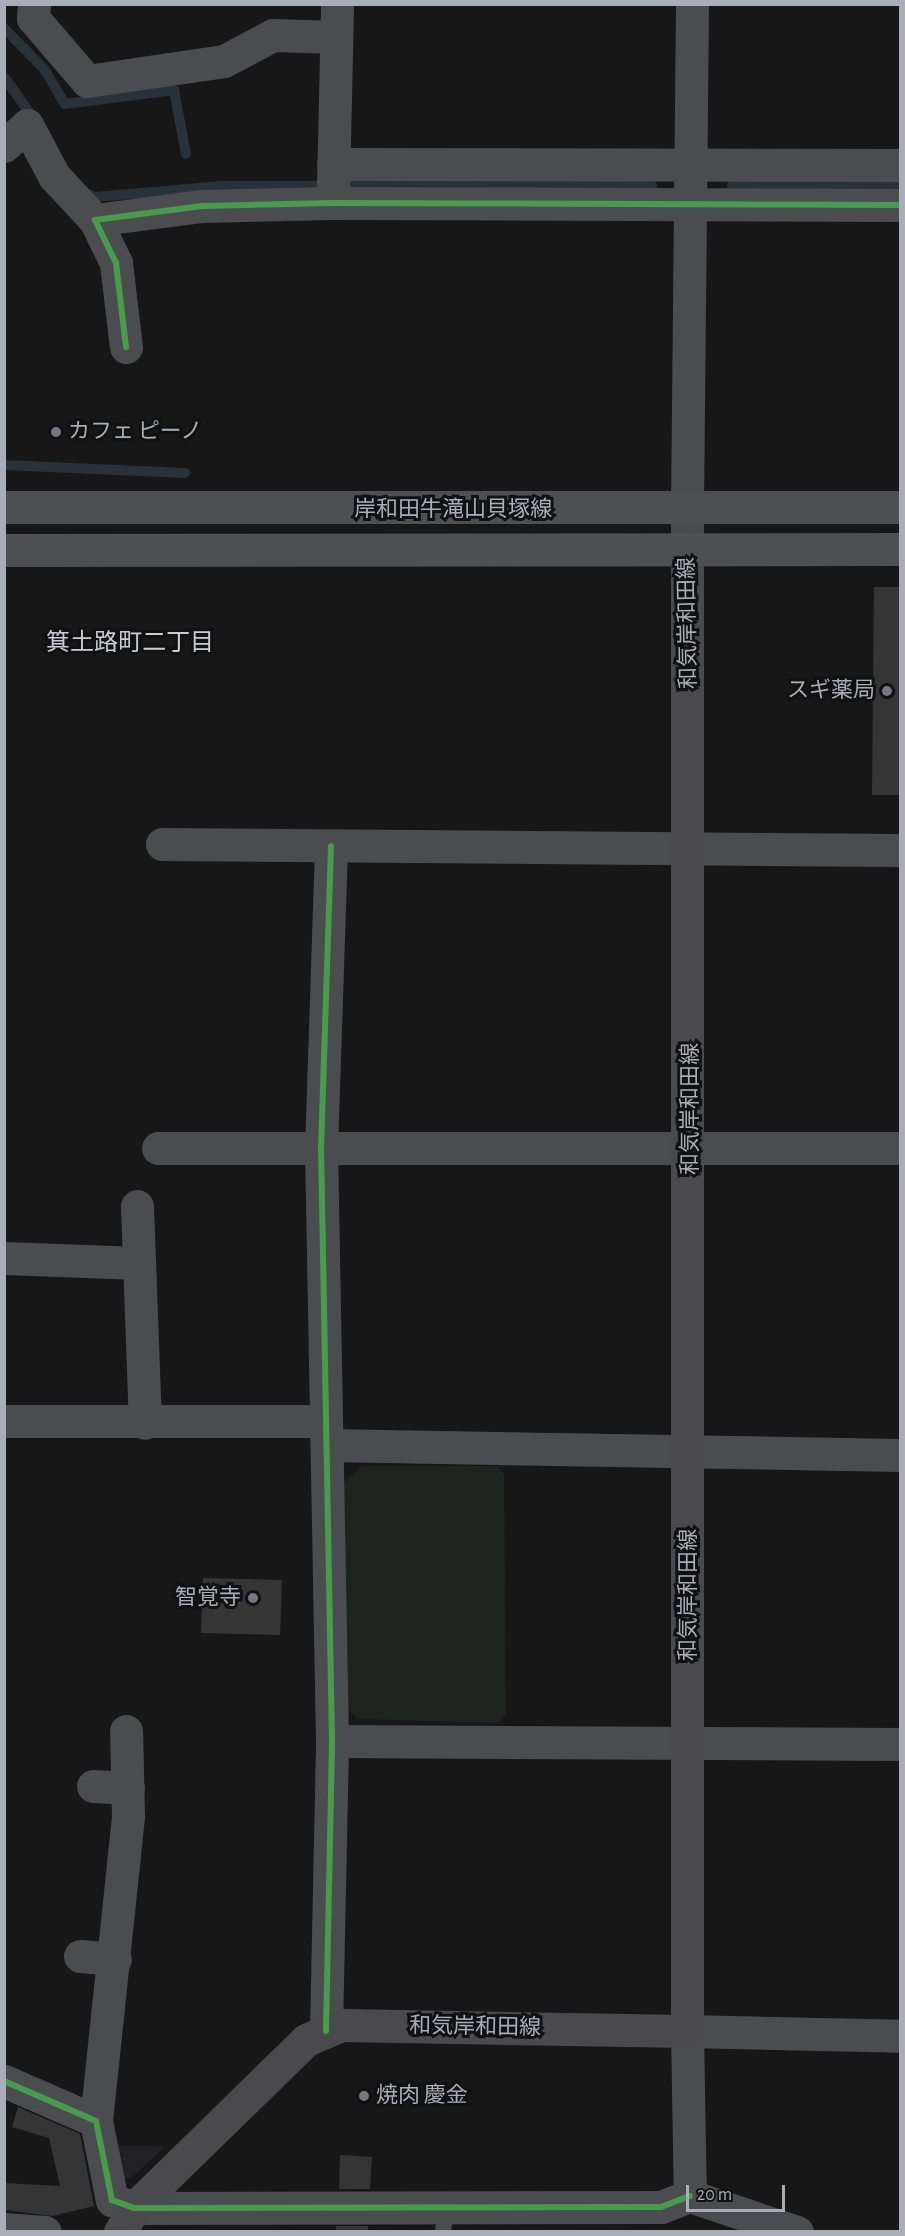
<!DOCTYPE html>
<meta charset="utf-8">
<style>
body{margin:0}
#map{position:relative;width:905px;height:2236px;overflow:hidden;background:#171717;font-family:"Alegreya Sans","Noto Sans JP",sans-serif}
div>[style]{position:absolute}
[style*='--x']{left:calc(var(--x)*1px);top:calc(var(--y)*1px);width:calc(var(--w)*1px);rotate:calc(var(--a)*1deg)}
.built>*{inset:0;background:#212123}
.green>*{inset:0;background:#1d241e}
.stream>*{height:10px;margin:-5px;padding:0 5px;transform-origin:5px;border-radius:5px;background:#2a3239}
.building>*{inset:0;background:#353536}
.service>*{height:16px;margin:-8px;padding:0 8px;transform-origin:8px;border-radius:8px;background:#4b4c50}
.minor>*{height:33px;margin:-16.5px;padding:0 16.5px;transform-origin:16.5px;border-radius:16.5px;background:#4b4c50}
.tertiary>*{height:33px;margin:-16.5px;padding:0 16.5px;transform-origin:16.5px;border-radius:16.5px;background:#4b4c50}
.secondary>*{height:33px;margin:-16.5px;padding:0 16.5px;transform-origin:16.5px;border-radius:16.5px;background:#4a4a4e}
.primary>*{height:33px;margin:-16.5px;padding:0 16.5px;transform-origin:16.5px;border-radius:16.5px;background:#4d4f52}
.cycleway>*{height:6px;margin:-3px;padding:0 3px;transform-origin:3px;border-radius:3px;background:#469c4c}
.dots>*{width:16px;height:16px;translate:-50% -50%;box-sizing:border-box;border:3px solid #111113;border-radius:50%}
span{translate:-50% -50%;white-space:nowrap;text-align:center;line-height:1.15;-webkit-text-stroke:6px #111113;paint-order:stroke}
.poi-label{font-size:22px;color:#a8adb8}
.left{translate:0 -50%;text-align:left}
.right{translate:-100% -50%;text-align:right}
.street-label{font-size:22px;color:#a8adb8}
.neighbourhood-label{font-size:24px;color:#c9ccd4}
.frame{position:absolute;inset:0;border:6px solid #a8adb8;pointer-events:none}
.scale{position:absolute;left:686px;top:2185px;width:99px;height:27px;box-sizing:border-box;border:3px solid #a8adb8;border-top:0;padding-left:8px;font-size:18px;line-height:21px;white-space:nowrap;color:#a8adb8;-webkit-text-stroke:4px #111113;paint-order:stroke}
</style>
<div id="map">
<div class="built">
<div style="clip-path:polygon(116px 2145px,165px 2147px,131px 2178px,119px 2178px)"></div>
</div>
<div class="green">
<div style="clip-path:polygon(362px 1466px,497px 1466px,504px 1474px,506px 1715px,498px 1723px,357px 1719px,344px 1705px,344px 1483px)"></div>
</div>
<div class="stream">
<div style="--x:4;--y:28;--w:59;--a:45.7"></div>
<div style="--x:45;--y:70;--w:39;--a:60"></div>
<div style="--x:65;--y:104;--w:110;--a:-7.3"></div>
<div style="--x:174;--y:90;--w:65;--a:79.4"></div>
<div style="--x:4;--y:77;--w:53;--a:54.2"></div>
<div style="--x:732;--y:186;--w:168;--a:0"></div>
<div style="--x:85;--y:193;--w:12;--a:20"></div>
<div style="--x:96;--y:197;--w:127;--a:-5"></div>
<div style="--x:223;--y:186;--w:429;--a:0"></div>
<div style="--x:4;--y:465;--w:181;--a:2.5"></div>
</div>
<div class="building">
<div style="clip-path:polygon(874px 587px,900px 587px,900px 795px,872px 795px)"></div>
<div style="clip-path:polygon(203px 1578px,282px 1580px,280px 1635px,201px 1633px)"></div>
<div style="clip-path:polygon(18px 2107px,80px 2134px,94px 2206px,53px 2216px,4px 2210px,4px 2183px,60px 2186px,49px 2138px,12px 2127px)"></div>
<div style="clip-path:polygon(340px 2155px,372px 2157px,370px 2189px,339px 2189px)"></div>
<div style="clip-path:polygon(336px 2226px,368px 2226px,368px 2232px,336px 2232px)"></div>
</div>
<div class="service">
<div style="--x:443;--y:2232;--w:23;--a:-83"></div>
</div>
<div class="minor">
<div style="--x:34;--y:4;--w:14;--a:94"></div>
<div style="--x:33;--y:18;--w:83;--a:49.4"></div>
<div style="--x:87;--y:81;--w:138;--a:-8.3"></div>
<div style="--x:224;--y:61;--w:55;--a:-28"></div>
<div style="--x:273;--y:35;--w:63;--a:1.8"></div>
<div style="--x:4;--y:146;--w:31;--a:-42"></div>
<div style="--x:27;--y:125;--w:58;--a:62.1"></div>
<div style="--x:54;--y:176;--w:60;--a:47"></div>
<div style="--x:333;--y:164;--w:567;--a:0.1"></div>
<div style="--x:333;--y:186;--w:182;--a:-88.7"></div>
<div style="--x:126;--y:347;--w:85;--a:-96.8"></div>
<div style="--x:116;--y:263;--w:48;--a:-116"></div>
<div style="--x:95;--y:220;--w:108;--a:-7.5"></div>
<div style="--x:202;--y:206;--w:130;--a:-1.3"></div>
<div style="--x:332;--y:203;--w:568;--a:0.2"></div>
<div style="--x:162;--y:844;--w:738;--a:0.47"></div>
<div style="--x:158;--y:1148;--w:742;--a:0"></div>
<div style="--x:137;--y:1206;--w:217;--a:87.9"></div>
<div style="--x:4;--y:1258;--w:135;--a:2.1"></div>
<div style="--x:4;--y:1421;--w:322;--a:0"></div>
<div style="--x:327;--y:1445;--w:573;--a:1"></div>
<div style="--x:332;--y:1741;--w:568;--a:0.3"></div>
<div style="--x:93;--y:1786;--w:35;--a:3"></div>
<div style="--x:80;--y:1956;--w:35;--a:5"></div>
<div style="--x:326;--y:2031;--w:290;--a:-88.8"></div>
<div style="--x:332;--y:1741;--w:592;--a:-91.06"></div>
<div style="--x:321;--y:1149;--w:303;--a:-88.1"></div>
<div style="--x:687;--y:2031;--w:213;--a:1.3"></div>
<div style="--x:4;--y:2081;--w:100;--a:23.5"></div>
<div style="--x:96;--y:2121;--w:81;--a:78.6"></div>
<div style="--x:112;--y:2200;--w:23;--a:20"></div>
<div style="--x:134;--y:2208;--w:527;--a:-0.11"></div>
<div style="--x:661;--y:2207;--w:31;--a:-21"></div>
<div style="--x:96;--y:2121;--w:307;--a:-84"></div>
<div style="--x:128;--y:1816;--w:85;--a:-91.3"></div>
<div style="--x:4;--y:2229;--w:41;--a:4.2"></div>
</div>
<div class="tertiary">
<div style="--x:687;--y:508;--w:504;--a:-89.43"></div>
<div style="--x:687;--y:2031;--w:165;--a:89"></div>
<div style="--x:690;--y:2196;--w:113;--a:18.6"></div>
</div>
<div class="secondary">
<div style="--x:120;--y:2232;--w:28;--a:-60"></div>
<div style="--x:134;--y:2208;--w:240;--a:-44.3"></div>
<div style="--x:306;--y:2040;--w:39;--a:-23"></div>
<div style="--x:342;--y:2025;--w:345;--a:1"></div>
<div style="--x:687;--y:2031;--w:1523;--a:-90"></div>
</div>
<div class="primary">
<div style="--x:4;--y:507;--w:896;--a:0"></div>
<div style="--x:4;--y:550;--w:896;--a:-0.06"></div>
</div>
<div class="cycleway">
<div style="--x:126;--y:347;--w:85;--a:-96.8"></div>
<div style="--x:116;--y:263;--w:48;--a:-116"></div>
<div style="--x:95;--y:220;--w:108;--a:-7.5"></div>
<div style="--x:202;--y:206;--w:130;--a:-1.3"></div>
<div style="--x:332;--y:203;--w:568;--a:0.2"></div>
<div style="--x:326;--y:2031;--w:290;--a:-88.8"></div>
<div style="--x:332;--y:1741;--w:592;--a:-91.06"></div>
<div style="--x:321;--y:1149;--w:303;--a:-88.1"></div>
<div style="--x:4;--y:2081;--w:100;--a:23.5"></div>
<div style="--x:96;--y:2121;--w:81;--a:78.6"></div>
<div style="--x:112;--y:2200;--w:23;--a:20"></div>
<div style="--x:134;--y:2208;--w:527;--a:-0.11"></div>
<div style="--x:661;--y:2207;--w:31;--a:-21"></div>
</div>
<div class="dots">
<div style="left:56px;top:432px;background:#757880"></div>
<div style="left:887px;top:691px;background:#757880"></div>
<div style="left:253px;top:1598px;background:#757880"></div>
<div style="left:364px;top:2096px;background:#757880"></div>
</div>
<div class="poi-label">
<span class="left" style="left:68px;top:432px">カフェ ピーノ</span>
<span class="right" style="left:875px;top:691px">スギ薬局</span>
<span class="right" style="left:241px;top:1598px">智覚寺</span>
<span class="left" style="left:376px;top:2096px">焼肉 慶金</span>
</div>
<div class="street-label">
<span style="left:453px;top:510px">岸和田牛滝山貝塚線</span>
<span style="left:688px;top:623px;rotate:-91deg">和気岸和田線</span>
<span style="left:691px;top:1109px;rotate:-90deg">和気岸和田線</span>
<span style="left:689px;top:1595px;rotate:-90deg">和気岸和田線</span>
<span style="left:475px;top:2027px;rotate:1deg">和気岸和田線</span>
</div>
<div class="neighbourhood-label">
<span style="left:130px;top:644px">箕土路町二丁目</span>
</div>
<div class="frame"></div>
<div class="scale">20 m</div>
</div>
